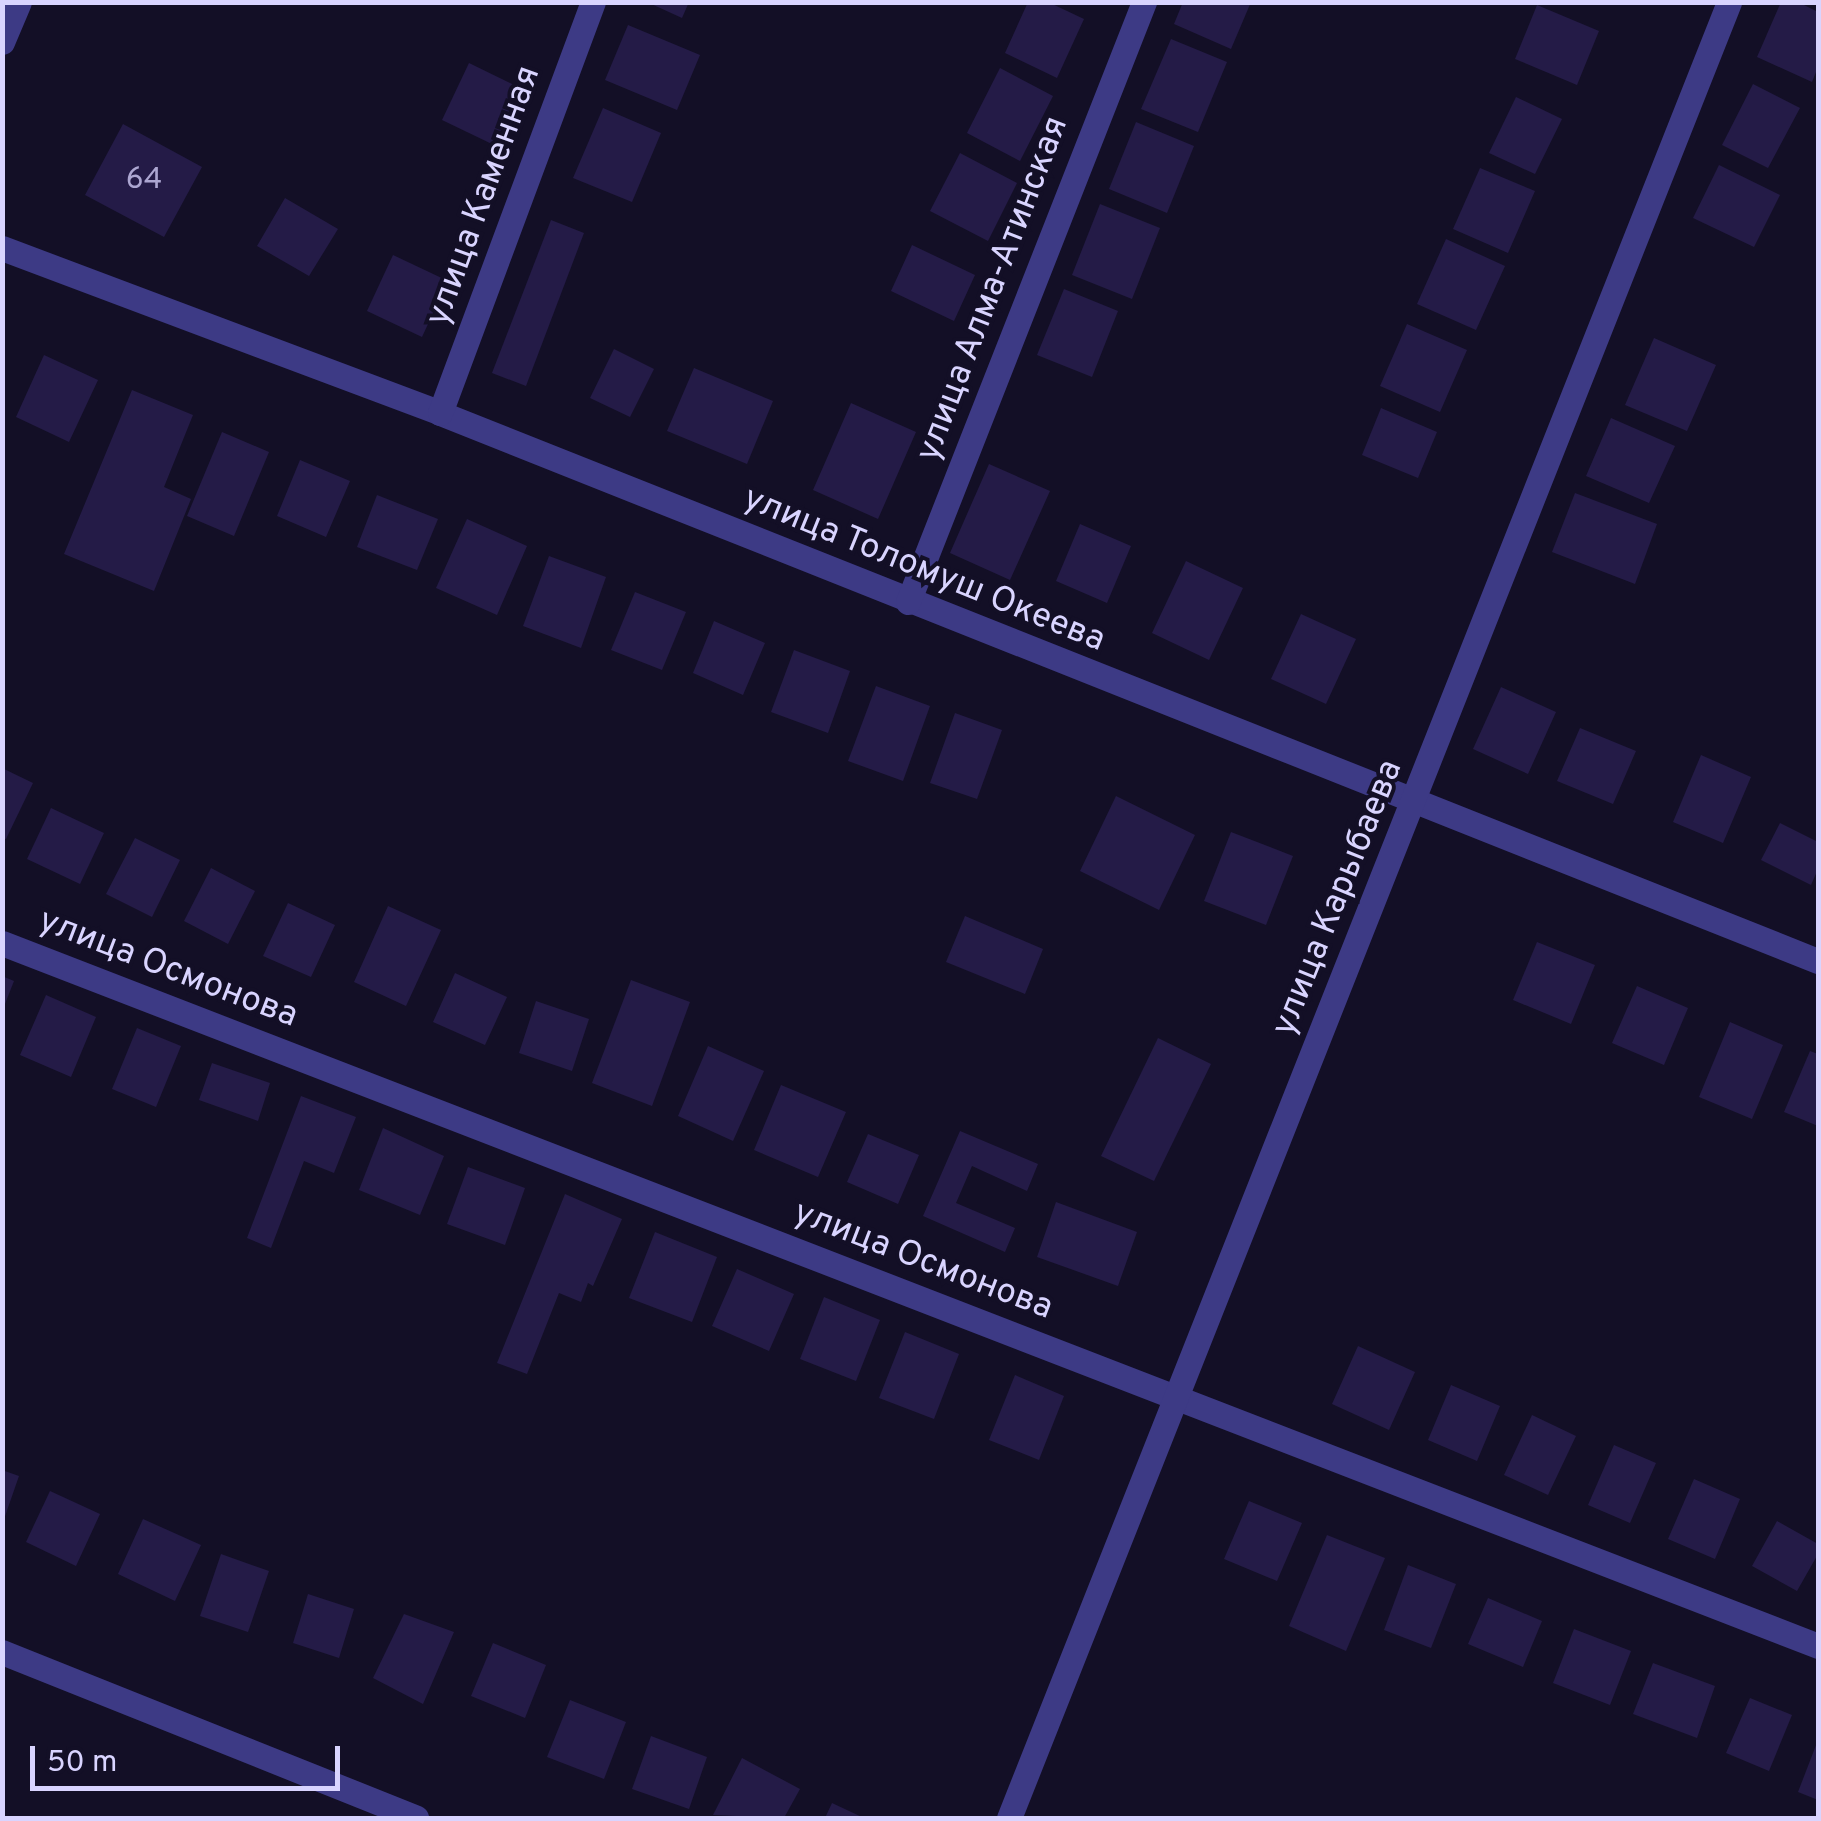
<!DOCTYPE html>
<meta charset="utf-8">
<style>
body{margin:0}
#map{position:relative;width:1821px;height:1821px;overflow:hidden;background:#130f26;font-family:Overpass,sans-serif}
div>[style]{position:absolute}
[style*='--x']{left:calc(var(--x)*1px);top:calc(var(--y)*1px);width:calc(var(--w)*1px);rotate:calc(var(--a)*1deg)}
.building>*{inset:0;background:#241b47}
.minor>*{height:25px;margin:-12.5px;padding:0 12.5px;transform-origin:12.5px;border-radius:12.5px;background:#3d3a85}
span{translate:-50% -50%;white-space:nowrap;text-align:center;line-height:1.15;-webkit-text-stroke:8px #130f26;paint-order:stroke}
.number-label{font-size:30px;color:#aca6d1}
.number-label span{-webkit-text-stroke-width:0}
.street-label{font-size:35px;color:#d9d4ff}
.frame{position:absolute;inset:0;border:5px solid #d9d4ff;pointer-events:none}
.scale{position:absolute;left:30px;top:1746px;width:310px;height:45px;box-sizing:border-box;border:5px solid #d9d4ff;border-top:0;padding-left:12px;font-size:30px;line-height:35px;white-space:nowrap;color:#d9d4ff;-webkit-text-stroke:8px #130f26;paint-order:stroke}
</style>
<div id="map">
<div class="building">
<div style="clip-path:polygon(647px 2px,689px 2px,682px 18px)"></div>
<div style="clip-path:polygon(1028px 2px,1048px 2px,1084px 19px,1057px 78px,1005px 53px)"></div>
<div style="clip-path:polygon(1183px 2px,1251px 2px,1231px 49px,1174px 24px)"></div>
<div style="clip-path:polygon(1781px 2px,1798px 2px,1818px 12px,1818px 67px,1812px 82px,1757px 57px)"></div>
<div style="clip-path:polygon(1537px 5px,1599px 31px,1577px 85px,1515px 59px)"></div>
<div style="clip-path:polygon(628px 25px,700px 55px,677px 110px,605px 80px)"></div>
<div style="clip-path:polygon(1171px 39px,1227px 62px,1198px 132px,1141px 109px)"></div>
<div style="clip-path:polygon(469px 63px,520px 88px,494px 145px,442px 120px)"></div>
<div style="clip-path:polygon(1000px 68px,1053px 96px,1020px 161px,967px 133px)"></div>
<div style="clip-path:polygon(1753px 84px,1800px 108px,1768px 168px,1722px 145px)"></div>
<div style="clip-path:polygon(1516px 97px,1562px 119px,1535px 174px,1489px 153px)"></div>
<div style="clip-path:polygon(603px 108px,661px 133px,632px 202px,573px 178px)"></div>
<div style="clip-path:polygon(1136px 122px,1194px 146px,1167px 213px,1109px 189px)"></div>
<div style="clip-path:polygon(123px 124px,202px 167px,164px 237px,85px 195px)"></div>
<div style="clip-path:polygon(960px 153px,1017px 183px,988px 241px,930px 211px)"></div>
<div style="clip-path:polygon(1719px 165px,1780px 195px,1754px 247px,1693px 218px)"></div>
<div style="clip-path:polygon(1480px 168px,1535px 191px,1508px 253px,1453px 229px)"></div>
<div style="clip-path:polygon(285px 198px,338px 229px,309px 276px,257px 246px)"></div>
<div style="clip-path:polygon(1100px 204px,1160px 228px,1132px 299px,1072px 275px)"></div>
<div style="clip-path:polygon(551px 220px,584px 233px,526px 386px,492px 373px)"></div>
<div style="clip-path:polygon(1446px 239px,1505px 266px,1476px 330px,1417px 304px)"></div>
<div style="clip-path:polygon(912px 245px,975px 275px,954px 321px,891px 291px)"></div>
<div style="clip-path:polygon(393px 255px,448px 281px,422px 337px,367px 311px)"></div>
<div style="clip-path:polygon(1064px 289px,1118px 311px,1092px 377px,1037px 355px)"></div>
<div style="clip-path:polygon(1407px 324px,1467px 350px,1440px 412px,1380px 386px)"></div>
<div style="clip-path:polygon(1654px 338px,1716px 365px,1687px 431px,1625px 405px)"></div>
<div style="clip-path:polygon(614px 349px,654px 369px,630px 417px,590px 398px)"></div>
<div style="clip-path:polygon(44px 355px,98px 380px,69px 442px,16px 417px)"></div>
<div style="clip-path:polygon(694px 368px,773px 401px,747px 464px,667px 431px)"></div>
<div style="clip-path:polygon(132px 390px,193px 415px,164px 487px,191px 499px,154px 591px,64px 554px)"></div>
<div style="clip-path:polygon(851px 403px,916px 432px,878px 519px,813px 490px)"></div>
<div style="clip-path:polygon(1381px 408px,1437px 432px,1418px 478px,1362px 455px)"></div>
<div style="clip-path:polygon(1611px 418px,1675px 446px,1649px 503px,1586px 476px)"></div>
<div style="clip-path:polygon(222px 432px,269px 452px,234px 536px,187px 516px)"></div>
<div style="clip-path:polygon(300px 460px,350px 481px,326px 537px,277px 516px)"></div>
<div style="clip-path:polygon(989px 464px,1050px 491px,1010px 580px,950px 553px)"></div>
<div style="clip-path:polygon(1575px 493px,1657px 524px,1635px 584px,1552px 552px)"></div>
<div style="clip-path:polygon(377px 495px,438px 519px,417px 570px,357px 547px)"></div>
<div style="clip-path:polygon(467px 519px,527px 546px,497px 615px,436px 588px)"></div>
<div style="clip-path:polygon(1080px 524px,1131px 546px,1107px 603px,1056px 581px)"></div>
<div style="clip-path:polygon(549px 556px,606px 577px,581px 648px,523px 626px)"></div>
<div style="clip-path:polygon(1186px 561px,1243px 588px,1209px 660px,1152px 633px)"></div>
<div style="clip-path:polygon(635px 592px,686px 612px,662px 670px,611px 650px)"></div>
<div style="clip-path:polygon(1301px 614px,1356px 639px,1326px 704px,1271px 679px)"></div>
<div style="clip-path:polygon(714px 621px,765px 643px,743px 695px,693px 673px)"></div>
<div style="clip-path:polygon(794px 650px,850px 671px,828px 733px,771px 712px)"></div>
<div style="clip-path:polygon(876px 686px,930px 706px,903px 781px,848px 761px)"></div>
<div style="clip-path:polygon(1501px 687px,1556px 712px,1528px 774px,1473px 749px)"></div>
<div style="clip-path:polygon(955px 713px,1002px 730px,977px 799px,930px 783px)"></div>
<div style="clip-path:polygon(1580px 728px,1636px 751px,1613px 804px,1557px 781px)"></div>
<div style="clip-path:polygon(1701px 755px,1751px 777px,1723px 843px,1673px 822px)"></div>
<div style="clip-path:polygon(2px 768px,33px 783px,6px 839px,2px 838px)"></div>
<div style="clip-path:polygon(1116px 796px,1195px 835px,1159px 910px,1080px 871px)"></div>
<div style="clip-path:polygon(51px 808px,104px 833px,80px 884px,27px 859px)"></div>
<div style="clip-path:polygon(1780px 823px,1818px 842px,1818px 869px,1811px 885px,1761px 860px)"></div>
<div style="clip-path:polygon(1231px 832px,1293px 856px,1266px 925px,1204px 901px)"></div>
<div style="clip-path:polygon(135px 838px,180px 860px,152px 917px,106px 894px)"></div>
<div style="clip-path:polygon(211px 868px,255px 891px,228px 944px,184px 921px)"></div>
<div style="clip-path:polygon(288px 903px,335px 925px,311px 977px,263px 956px)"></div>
<div style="clip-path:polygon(388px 906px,441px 930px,406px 1006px,354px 982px)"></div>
<div style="clip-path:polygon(965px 916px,1043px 949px,1025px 994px,946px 962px)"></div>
<div style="clip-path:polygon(1537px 942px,1595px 965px,1571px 1024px,1513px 1000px)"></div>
<div style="clip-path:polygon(455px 973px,507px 997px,485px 1045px,433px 1022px)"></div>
<div style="clip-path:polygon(2px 976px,14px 981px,3px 1009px,2px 1009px)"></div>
<div style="clip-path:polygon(631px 980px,690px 1002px,652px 1106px,592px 1083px)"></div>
<div style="clip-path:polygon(1637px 986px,1688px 1008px,1664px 1065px,1612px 1043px)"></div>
<div style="clip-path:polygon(46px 995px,96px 1017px,71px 1077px,20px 1055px)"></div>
<div style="clip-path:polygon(536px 1001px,589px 1019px,572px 1071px,519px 1053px)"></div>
<div style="clip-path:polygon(1730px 1022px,1783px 1045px,1752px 1119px,1699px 1097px)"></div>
<div style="clip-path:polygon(137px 1028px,181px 1046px,156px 1107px,112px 1089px)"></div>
<div style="clip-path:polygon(1158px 1038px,1211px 1064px,1154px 1181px,1101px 1156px)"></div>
<div style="clip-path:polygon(708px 1046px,764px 1071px,733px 1141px,678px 1116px)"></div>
<div style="clip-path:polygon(1810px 1051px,1818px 1054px,1818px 1126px,1784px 1112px)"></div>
<div style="clip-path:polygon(212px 1063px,270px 1083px,258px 1121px,199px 1100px)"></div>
<div style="clip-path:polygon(781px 1085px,846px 1112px,818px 1177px,754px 1150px)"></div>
<div style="clip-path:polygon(301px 1096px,356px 1117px,334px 1173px,304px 1161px,271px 1248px,247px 1238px)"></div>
<div style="clip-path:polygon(383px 1128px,444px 1156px,420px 1215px,359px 1190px)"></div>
<div style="clip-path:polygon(960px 1131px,1038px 1164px,1027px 1191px,972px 1166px,956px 1203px,1015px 1228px,1005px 1252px,923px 1216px)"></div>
<div style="clip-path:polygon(868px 1134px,919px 1155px,898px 1204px,847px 1182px)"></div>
<div style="clip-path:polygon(468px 1167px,525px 1188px,505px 1245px,447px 1224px)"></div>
<div style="clip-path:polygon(565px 1194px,622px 1219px,593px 1286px,588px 1283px,581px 1302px,559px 1293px,527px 1374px,497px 1363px)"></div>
<div style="clip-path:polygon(1056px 1202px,1137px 1232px,1118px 1286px,1037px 1257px)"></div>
<div style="clip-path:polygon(655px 1232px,717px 1257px,692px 1322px,629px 1298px)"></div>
<div style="clip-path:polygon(737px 1269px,794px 1294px,769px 1351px,712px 1326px)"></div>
<div style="clip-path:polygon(824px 1297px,880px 1320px,856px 1381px,800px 1359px)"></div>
<div style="clip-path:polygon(905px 1332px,959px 1354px,934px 1419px,879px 1398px)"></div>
<div style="clip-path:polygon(1358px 1346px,1415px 1372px,1389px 1430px,1332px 1404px)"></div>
<div style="clip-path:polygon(1015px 1375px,1064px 1396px,1039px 1460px,989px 1440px)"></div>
<div style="clip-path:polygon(1451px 1385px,1500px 1406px,1477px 1461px,1428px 1440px)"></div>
<div style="clip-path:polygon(1532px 1415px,1576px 1436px,1548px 1495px,1504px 1475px)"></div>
<div style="clip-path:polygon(1614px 1445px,1656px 1463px,1630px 1523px,1588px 1505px)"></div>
<div style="clip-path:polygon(2px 1470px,19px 1476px,3px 1522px,2px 1522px)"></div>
<div style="clip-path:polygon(1694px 1479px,1740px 1499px,1715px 1559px,1668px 1539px)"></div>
<div style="clip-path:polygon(50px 1491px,100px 1514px,76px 1566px,26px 1542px)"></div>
<div style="clip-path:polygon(1249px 1501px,1302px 1523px,1277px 1581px,1224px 1559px)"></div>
<div style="clip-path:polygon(143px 1519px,201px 1545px,175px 1601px,118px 1574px)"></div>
<div style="clip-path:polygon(1777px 1521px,1818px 1544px,1818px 1554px,1797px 1591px,1752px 1566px)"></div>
<div style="clip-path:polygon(1327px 1535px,1385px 1558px,1346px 1651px,1289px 1626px)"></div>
<div style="clip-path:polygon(221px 1554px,269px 1571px,248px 1632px,200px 1616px)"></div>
<div style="clip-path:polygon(1408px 1565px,1456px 1584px,1431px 1648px,1384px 1630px)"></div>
<div style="clip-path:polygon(308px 1594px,354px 1609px,339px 1658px,293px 1643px)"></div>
<div style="clip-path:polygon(1488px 1598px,1542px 1621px,1523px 1667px,1468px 1644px)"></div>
<div style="clip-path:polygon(404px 1614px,454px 1632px,423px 1704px,373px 1678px)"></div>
<div style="clip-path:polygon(1574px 1629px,1631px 1651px,1610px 1705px,1553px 1683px)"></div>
<div style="clip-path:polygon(493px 1643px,546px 1665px,525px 1718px,471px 1696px)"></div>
<div style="clip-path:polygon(1653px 1663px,1715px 1686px,1697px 1738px,1633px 1714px)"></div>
<div style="clip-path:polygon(1750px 1698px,1792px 1715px,1769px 1771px,1726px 1753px)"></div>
<div style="clip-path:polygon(570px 1700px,626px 1722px,604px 1779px,547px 1757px)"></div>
<div style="clip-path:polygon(651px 1736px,707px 1757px,689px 1809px,632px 1789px)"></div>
<div style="clip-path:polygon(1818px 1740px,1818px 1800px,1798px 1792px)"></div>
<div style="clip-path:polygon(742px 1758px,800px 1789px,784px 1818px,713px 1815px)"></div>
<div style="clip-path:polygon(832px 1803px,864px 1818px,825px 1818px)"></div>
</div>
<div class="minor">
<div style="--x:2;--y:42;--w:43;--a:-67"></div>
<div style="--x:2;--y:248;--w:468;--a:20.6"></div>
<div style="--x:440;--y:413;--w:1483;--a:21.69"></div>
<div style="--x:440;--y:413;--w:439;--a:-69.6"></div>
<div style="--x:908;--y:602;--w:645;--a:-68.53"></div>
<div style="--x:2;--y:943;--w:1947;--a:21.16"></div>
<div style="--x:2;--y:1652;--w:446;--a:21.8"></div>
<div style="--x:1009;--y:1818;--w:1954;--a:-68.37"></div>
</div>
<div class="number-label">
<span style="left:144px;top:181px">64</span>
</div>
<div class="street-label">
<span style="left:484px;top:196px;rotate:-70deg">улица Каменная</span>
<span style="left:993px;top:289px;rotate:-69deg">улица Алма-Атинская</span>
<span style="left:924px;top:570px;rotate:22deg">улица Толомуш Океева</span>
<span style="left:1338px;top:898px;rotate:-68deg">улица Карыбаева</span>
<span style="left:168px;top:969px;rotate:21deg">улица Осмонова</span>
<span style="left:923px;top:1261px;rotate:21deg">улица Осмонова</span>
</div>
<div class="frame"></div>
<div class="scale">50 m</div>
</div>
